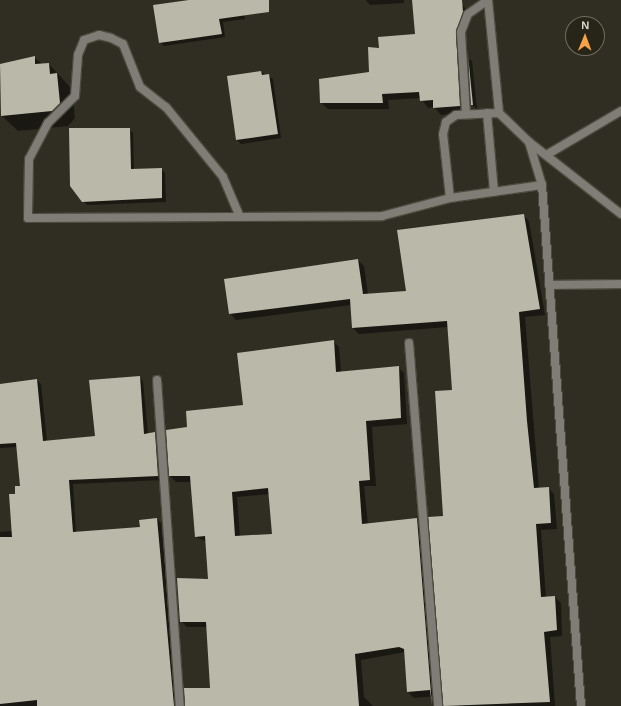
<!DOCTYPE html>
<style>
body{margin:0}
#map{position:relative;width:621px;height:706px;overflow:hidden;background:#302e22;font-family:Arial,sans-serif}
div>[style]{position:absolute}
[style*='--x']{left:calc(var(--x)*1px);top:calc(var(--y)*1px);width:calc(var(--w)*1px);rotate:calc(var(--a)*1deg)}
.shadow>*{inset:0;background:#0007}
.building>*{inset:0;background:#bab8a8}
.roads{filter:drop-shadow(1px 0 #4c4a3e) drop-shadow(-1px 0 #4c4a3e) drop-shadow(0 1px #4c4a3e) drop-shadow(0 -1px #4c4a3e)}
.service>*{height:8px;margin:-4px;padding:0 4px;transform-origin:4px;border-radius:4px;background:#807d77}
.minor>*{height:8px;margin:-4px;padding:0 4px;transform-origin:4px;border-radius:4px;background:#807d77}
span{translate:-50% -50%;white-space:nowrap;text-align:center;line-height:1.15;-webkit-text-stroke:4px #272418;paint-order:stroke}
.north{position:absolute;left:565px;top:16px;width:40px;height:40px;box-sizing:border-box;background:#272418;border:1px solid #6f6d62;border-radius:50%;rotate:1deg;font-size:11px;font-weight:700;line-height:16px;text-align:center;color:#dcdad2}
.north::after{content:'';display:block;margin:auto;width:14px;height:18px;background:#f6a247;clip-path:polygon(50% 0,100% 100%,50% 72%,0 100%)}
</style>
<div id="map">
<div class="shadow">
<div style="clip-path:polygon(196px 0,242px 0,245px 19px,223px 22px,225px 37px,164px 46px,160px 42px)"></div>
<div style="clip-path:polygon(366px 0,404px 0,404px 3px,370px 5px)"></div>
<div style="clip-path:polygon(462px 5px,469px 12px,462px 39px,466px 112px,441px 115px,434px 107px,428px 108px,421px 98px,388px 100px,389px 109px,328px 109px,321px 103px,370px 73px,380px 49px,416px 35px)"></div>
<div style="clip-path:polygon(34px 57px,42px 64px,49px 64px,72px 89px,75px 118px,68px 126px,18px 131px,2px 116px,0 65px)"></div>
<div style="clip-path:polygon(469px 59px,472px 61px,477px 109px,472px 105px)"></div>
<div style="clip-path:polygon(261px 72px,273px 79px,281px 138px,241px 144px,237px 140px)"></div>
<div style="clip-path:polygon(129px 129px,133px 133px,134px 170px,161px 169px,165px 173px,166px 202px,87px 205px,83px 201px)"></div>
<div style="clip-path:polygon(523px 215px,529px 221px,545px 315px,525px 317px,539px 489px,548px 488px,554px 494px,557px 529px,541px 530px,546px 598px,555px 597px,561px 603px,562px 636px,550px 637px,555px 706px,459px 706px,444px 517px,453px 390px,448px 327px,359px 334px,353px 328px,351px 305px,236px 320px,230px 313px,358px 260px,364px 266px,368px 294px,407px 292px)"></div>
<div style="clip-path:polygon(evenodd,333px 341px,339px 347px,341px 372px,398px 367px,404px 373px,407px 424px,372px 427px,376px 486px,364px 486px,368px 524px,417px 519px,423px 525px,437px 696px,414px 698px,408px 692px,405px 652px,361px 660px,364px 697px,373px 706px,185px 706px,185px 689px,211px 689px,207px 627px,187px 627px,181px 621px,210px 580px,207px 542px,196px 537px,192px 482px,176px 482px,170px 476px,188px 428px,244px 405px,333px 341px,270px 494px,273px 534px,240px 537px,237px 497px,270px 494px)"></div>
<div style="clip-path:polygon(139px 377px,143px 381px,148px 434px,155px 433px,159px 437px,162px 480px,73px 484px,76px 533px,141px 528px,157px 519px,161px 523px,179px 706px,0 706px,0 532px,13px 531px,16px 495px,21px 487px,17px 447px,0 448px,0 385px,37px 380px,41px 384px,47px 441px,96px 436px)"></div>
</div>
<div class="building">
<div style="clip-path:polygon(189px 0,269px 0,269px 12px,219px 19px,222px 34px,159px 43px,153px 5px)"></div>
<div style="clip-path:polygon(412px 0,462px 0,463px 12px,456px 32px,460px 106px,433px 108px,433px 100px,420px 101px,419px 92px,382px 94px,383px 103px,320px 103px,319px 79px,369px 72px,368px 47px,379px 48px,378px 37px,415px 34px)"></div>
<div style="clip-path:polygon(35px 56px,35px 64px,49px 63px,50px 74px,57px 73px,60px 103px,52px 111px,1px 116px,0 64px)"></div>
<div style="clip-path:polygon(468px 56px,473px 105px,471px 105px)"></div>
<div style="clip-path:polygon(261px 71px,262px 75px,269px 74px,278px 134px,236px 140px,227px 76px)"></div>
<div style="clip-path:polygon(69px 128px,130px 128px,131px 169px,162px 168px,162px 198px,82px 202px,70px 186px)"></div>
<div style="clip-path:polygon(524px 214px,540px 309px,519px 312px,527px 421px,534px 488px,549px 487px,551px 523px,536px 524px,541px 597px,555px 596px,557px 630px,544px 632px,550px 702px,443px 706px,428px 517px,443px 516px,435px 391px,452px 390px,447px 321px,352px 328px,350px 299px,229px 314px,224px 279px,358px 259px,363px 294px,406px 291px,397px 230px)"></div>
<div style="clip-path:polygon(evenodd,334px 340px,336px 372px,399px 366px,401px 418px,366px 421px,370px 480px,359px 481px,362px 524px,417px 518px,432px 706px,430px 690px,407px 692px,404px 649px,399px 647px,355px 654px,359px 706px,185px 706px,184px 688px,210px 688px,206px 622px,180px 622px,177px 578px,208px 579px,205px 536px,195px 537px,190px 476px,169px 476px,166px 430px,187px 427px,186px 411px,243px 405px,237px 353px,334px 340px,268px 488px,272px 534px,235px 536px,232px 492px,268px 488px)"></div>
<div style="clip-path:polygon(140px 376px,144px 434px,155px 432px,158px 476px,69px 480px,73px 532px,140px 527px,139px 520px,157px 518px,174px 706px,37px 706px,37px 700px,0 704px,0 537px,12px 537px,9px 494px,15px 494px,15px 486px,20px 486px,16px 443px,0 444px,0 384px,37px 379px,43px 441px,95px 436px,89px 380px)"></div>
</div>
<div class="roads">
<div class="service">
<div style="--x:487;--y:113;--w:79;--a:84.9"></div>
<div style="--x:466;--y:114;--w:82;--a:-93.5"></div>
<div style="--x:461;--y:32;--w:19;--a:-69"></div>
<div style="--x:468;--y:14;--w:24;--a:-35"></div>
<div style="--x:29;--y:159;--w:41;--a:-62.2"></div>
<div style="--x:48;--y:123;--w:38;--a:-45"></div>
<div style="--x:75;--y:96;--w:41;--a:-85.8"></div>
<div style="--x:78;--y:55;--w:16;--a:-68"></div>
<div style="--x:84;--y:40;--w:16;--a:-18"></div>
<div style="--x:99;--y:35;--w:12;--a:14"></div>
<div style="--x:111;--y:38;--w:13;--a:27"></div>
<div style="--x:123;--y:44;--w:46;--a:68.4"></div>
<div style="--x:140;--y:87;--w:33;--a:38"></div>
<div style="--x:166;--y:107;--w:90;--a:50.8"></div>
<div style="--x:223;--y:177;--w:43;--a:67"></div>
<div style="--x:450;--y:198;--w:64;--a:-96.2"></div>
<div style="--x:443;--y:134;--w:12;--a:-76"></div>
<div style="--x:446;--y:122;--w:12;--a:-35"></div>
<div style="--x:456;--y:115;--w:43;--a:-2.7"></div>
</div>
<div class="minor">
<div style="--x:488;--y:0;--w:114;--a:84.4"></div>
<div style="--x:499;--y:113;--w:42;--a:44"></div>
<div style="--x:529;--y:142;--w:117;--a:38"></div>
<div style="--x:529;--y:142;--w:45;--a:73.2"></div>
<div style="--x:542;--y:185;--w:522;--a:85.72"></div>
<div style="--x:548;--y:154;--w:85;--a:-30.5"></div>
<div style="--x:29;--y:159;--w:59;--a:91"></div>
<div style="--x:28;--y:218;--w:354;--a:-0.3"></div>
<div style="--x:382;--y:216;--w:70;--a:-14.8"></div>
<div style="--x:450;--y:198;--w:93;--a:-8"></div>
<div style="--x:549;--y:285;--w:72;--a:-0.8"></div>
<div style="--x:409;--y:343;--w:364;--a:85.4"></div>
<div style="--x:157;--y:380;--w:327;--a:86"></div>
</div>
</div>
<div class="north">N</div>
</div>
